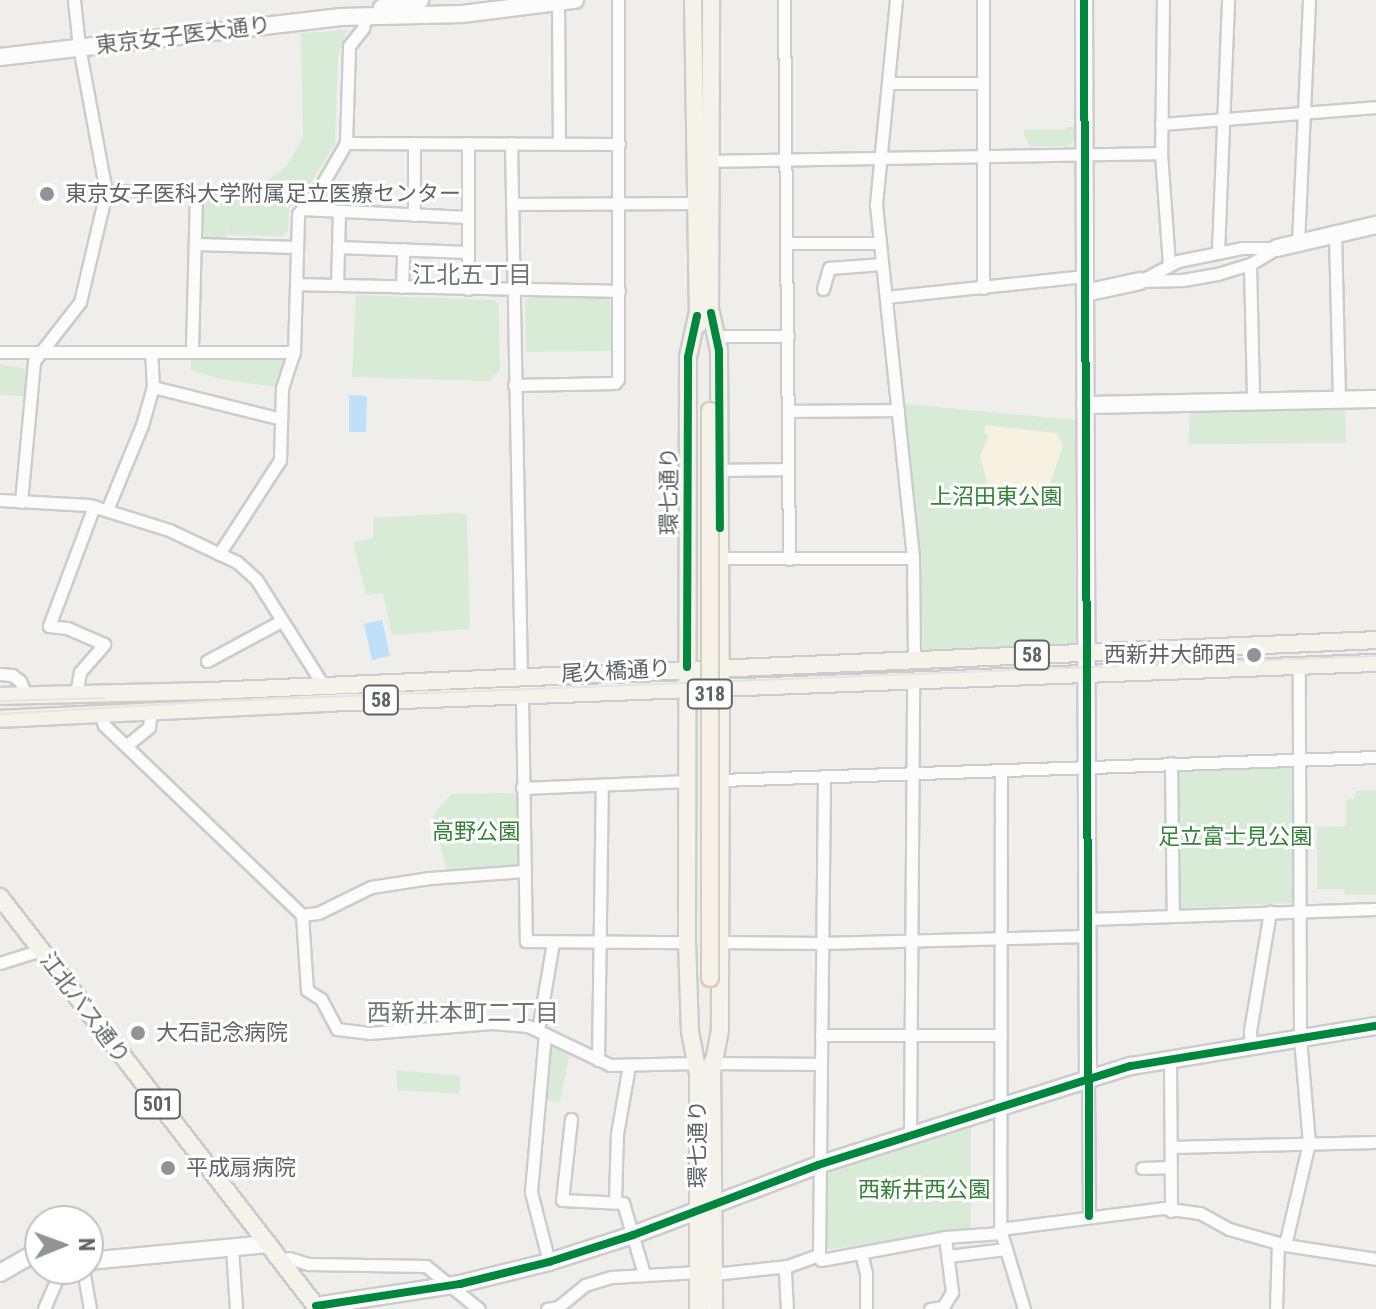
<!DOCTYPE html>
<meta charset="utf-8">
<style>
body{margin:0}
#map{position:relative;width:1376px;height:1309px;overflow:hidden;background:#efeeea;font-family:"Roboto Condensed","Noto Sans JP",sans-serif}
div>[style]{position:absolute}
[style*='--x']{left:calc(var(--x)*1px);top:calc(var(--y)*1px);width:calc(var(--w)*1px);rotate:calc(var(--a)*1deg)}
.green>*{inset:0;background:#d8ebd6}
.sand>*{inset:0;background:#f6f1e1}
.water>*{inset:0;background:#bfe0f9}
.roads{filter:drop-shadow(2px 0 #cbcccc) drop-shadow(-2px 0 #cbcccc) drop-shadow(0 2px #cbcccc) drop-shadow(0 -2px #cbcccc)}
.street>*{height:11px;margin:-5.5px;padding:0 5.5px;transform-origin:5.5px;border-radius:5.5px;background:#fdfcfc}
.secondary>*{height:16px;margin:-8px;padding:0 8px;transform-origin:8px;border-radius:8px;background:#fdfcfc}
.primary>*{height:16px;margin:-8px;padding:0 8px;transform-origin:8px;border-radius:8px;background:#f4f2e9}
.tram>*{height:2px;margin:-1px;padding:0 1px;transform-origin:1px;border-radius:1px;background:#e4e4e4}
.bridges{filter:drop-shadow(2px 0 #d7ceb8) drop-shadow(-2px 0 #d7ceb8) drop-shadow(0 2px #d7ceb8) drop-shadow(0 -2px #d7ceb8)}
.primary-bridge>*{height:16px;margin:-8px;padding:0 8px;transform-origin:8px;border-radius:8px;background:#f4f2e9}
.cycleway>*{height:8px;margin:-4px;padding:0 4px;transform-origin:4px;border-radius:4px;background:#00873e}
.dots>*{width:22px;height:22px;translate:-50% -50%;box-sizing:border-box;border:4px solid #fff;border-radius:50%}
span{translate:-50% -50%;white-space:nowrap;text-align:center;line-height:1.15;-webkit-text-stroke:6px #fff;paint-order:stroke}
.shield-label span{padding:2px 6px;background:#fff;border:2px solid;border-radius:6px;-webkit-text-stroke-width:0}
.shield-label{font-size:20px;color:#5f6368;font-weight:700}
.street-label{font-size:22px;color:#5f6368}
.poi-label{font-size:22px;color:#5f6368}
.left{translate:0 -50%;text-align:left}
.right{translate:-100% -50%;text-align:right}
.park-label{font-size:22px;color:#348238}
.neighbourhood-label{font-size:24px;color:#70757a}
.north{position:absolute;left:24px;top:1205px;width:80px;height:80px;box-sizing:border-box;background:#fff;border:2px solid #bfc1c3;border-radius:50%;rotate:89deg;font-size:22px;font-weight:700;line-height:32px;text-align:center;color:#5f6368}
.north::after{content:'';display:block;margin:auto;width:28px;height:36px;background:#919496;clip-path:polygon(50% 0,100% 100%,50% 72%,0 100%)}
</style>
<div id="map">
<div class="green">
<div style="clip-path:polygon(347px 30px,338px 58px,335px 144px,309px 186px,289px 208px,288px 231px,283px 236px,228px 235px,227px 224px,226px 238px,204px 238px,201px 235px,202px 192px,239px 194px,247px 184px,265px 182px,287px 166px,303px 137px,301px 33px)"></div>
<div style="clip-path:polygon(1066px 127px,1074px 127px,1074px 141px,1068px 146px,1030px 147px,1024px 135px,1024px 130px,1066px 130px)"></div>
<div style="clip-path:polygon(356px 295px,495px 300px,499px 305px,500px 370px,489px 381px,352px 377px)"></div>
<div style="clip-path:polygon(610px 297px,612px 351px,526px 352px,525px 298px)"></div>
<div style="clip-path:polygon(191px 355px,283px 356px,287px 360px,276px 387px,220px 379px,191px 370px)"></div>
<div style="clip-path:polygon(0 364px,26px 369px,24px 396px,0 395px)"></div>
<div style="clip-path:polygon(905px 404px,1075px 420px,1076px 640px,1072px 646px,923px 650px,921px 557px)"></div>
<div style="clip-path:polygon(1345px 408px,1346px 443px,1188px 444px,1190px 410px)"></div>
<div style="clip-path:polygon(458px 513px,467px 515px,470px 629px,392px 635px,383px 593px,366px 595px,353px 543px,373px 538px,373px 518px)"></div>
<div style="clip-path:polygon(1290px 765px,1294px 768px,1294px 903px,1181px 908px,1177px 904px,1175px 772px)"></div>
<div style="clip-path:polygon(1376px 790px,1376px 895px,1345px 895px,1344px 889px,1317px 889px,1317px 827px,1346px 826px,1346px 800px,1354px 799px,1356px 791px)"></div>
<div style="clip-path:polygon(513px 793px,517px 797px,519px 864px,516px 867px,447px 872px,433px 815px,451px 794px)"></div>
<div style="clip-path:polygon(554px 1045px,570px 1052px,560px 1102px,544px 1100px,548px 1047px)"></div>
<div style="clip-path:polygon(396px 1070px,461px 1076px,459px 1094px,397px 1090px)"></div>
<div style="clip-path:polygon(971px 1127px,971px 1230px,825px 1250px,826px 1172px)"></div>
</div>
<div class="sand">
<div style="clip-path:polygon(985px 425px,1056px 433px,1063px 445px,1043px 504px,1009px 499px,988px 485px,980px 457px,989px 434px,985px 433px)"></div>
</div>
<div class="water">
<div style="clip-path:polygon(349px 395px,367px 396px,366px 432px,349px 432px)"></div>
<div style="clip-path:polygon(382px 620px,390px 656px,372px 660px,364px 624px)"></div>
</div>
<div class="roads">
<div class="street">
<div style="--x:784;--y:0;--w:559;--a:89.49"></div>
<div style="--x:896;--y:0;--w:206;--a:95.6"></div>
<div style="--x:876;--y:205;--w:355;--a:84"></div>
<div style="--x:913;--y:558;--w:101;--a:89.4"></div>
<div style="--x:983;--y:0;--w:288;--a:90"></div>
<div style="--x:1163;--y:0;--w:153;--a:90.7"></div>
<div style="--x:1161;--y:153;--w:112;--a:85.9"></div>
<div style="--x:558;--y:2;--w:141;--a:89.6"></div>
<div style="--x:889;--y:83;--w:94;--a:0"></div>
<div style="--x:1161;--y:124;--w:216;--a:-4.5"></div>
<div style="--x:346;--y:143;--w:273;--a:0.2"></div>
<div style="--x:468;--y:143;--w:146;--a:90"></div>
<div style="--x:511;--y:143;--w:534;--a:88.93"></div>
<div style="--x:710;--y:161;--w:451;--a:-1"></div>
<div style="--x:106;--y:192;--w:81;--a:-1.4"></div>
<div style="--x:187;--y:190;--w:10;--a:29"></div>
<div style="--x:196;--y:195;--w:156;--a:91.5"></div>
<div style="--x:512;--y:204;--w:184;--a:-0.3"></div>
<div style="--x:302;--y:209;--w:166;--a:2.8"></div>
<div style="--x:414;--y:215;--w:72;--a:-90"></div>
<div style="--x:1335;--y:234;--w:166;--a:88.6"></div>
<div style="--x:788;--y:243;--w:92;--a:0"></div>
<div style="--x:1298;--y:243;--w:243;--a:-87.4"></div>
<div style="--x:196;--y:244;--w:101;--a:1.7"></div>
<div style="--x:338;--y:247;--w:130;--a:2.2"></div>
<div style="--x:1242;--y:248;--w:35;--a:0"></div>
<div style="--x:1277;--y:248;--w:31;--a:149"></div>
<div style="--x:1250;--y:264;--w:34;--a:163"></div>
<div style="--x:1217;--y:274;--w:36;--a:170"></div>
<div style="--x:1182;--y:280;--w:42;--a:178.6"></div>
<div style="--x:1140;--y:281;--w:43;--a:-27.8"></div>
<div style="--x:1178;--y:261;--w:65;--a:-11.5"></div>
<div style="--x:1218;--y:251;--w:251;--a:-87.7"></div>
<div style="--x:1250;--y:264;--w:137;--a:88.7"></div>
<div style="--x:296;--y:284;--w:323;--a:1.2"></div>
<div style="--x:337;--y:285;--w:72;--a:-88.4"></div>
<div style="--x:402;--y:287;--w:38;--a:-88"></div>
<div style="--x:823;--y:289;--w:22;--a:-74"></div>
<div style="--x:829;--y:268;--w:53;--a:-4.3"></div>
<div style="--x:886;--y:297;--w:200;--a:-6"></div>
<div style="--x:716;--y:336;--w:72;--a:0"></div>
<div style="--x:0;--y:352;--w:294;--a:0"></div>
<div style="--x:514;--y:385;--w:101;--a:-1.1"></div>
<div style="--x:615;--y:383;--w:5;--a:-53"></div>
<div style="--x:618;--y:379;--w:379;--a:-90"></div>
<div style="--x:153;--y:387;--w:132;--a:14"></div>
<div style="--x:789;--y:411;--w:109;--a:-0.5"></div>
<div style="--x:719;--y:470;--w:69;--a:-0.8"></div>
<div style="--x:0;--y:500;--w:89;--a:3.2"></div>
<div style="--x:89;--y:505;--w:84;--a:17.4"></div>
<div style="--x:169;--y:530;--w:75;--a:25.2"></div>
<div style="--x:237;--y:562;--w:25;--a:42"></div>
<div style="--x:256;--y:579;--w:125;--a:57.7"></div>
<div style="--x:21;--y:502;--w:142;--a:-84.7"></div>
<div style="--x:34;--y:361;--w:75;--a:-52.1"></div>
<div style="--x:80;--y:302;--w:113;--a:-76.7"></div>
<div style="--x:106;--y:192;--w:147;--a:-100.5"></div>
<div style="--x:79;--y:47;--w:47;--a:-96.1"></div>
<div style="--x:107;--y:510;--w:92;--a:-67.6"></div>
<div style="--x:142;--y:425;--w:40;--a:-74"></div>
<div style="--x:153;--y:387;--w:34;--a:-93"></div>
<div style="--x:219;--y:554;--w:112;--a:-57"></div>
<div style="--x:280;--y:460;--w:72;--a:-88.4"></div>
<div style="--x:282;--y:388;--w:38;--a:-72"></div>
<div style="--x:294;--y:352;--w:138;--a:-88.3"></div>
<div style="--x:298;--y:214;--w:36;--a:-51"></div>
<div style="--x:321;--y:186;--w:50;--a:-59.8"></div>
<div style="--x:346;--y:143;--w:97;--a:-88.2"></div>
<div style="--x:349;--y:46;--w:23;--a:-52"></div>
<div style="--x:363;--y:28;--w:13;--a:-77"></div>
<div style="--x:720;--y:558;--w:193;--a:0"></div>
<div style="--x:207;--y:661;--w:84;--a:-28.4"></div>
<div style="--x:0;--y:674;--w:12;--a:5"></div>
<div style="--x:12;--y:675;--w:10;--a:37"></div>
<div style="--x:20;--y:681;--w:16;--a:68"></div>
<div style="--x:76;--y:694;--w:22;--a:-80"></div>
<div style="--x:80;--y:672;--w:37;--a:-49"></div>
<div style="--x:104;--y:644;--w:40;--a:-156.6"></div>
<div style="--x:67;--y:628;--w:18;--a:-174"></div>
<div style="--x:49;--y:626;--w:128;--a:-69.4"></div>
<div style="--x:522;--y:695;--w:246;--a:89.1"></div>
<div style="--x:526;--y:941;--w:161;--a:0.4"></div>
<div style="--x:99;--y:713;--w:13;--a:67"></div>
<div style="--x:104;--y:725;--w:274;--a:43.8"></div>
<div style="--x:302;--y:915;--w:75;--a:86.2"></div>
<div style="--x:307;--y:990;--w:17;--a:33"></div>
<div style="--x:321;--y:999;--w:34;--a:62"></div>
<div style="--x:337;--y:1029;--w:32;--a:7"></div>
<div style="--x:369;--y:1033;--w:123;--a:-4.6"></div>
<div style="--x:492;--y:1023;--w:36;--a:5"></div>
<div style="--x:528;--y:1026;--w:91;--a:25.4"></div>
<div style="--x:610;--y:1065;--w:86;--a:-1.3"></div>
<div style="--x:127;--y:745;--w:28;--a:-39"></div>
<div style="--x:149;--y:727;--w:17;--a:-83"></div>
<div style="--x:1171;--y:763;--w:153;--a:89.3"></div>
<div style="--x:1001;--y:770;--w:459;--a:90.1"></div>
<div style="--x:1000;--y:1229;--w:84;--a:73.3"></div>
<div style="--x:824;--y:778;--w:477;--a:90.6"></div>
<div style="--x:819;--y:1255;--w:5;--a:68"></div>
<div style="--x:821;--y:1260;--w:126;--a:-10.5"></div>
<div style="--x:945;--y:1237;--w:56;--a:-4.1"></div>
<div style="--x:721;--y:780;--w:655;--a:-2.01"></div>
<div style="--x:522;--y:788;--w:165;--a:-2.4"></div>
<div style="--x:302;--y:915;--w:16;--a:-7"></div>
<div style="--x:318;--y:913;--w:59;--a:-26.1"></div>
<div style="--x:371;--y:887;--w:59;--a:-8.8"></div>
<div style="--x:429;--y:878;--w:96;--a:-4.2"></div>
<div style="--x:1087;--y:919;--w:289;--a:-2"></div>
<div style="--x:721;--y:942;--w:100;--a:0.6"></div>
<div style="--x:821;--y:943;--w:266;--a:-1.5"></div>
<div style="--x:0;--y:963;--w:43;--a:-17.6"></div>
<div style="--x:538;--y:1030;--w:89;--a:-80.3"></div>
<div style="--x:545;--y:1034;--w:159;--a:95.1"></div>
<div style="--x:531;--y:1192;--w:72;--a:75.6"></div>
<div style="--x:821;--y:1035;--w:180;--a:0"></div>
<div style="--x:1251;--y:1046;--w:15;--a:-94"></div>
<div style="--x:1250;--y:1031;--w:121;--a:-80.5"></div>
<div style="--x:1170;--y:1058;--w:153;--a:89.6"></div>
<div style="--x:598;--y:1060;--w:275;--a:-89.2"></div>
<div style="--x:714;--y:1063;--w:106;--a:0.5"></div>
<div style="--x:1088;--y:1080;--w:136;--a:89.6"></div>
<div style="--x:571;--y:1119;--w:81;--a:96.3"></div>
<div style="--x:562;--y:1200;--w:61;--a:2.8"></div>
<div style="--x:623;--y:1203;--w:74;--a:73.5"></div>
<div style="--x:910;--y:1137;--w:458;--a:-89.6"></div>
<div style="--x:1171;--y:1147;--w:205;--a:-1.4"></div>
<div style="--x:1142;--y:1168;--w:29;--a:-2"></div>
<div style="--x:615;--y:1200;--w:66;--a:-88.3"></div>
<div style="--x:617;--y:1134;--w:70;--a:-80.1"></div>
<div style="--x:1000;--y:1229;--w:164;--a:-7.3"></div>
<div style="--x:1163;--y:1208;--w:37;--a:8"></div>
<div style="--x:1200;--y:1213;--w:33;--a:29"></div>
<div style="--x:1229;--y:1229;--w:58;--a:15.9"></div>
<div style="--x:1285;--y:1245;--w:92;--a:8.7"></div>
<div style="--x:1285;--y:1245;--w:105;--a:-76.8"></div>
<div style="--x:1309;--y:1143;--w:105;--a:-94.9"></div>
<div style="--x:1300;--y:1038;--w:371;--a:-90.2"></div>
<div style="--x:232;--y:1247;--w:62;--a:86.3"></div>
<div style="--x:861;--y:1253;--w:21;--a:76"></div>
<div style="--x:866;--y:1273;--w:36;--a:90"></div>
<div style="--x:948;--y:1256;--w:58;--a:-6.9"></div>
<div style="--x:281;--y:1260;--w:8;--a:-14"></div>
<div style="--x:289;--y:1258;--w:21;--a:17"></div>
<div style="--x:309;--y:1264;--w:117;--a:1"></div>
<div style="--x:426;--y:1266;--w:68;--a:39.1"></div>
<div style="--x:781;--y:1267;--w:6;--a:51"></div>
<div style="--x:785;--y:1272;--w:37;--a:87"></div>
<div style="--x:83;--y:1269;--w:41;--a:80.1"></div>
<div style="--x:714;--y:1274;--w:74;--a:-6.2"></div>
<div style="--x:788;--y:1266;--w:33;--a:-20"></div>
<div style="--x:44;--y:1309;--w:43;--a:-67"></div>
<div style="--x:547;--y:1309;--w:11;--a:-10"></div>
<div style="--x:558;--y:1307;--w:35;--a:-39"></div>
<div style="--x:585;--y:1285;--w:28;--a:-17"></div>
<div style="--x:612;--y:1277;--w:86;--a:-3.3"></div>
<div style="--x:930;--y:1309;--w:13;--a:-9"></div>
<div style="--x:943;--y:1307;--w:17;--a:-59"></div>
<div style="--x:952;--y:1292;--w:55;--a:-97.3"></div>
<div style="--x:1276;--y:1309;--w:66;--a:-88.3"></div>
</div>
<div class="secondary">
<div style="--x:1084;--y:0;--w:1080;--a:89.79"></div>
<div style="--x:382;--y:8;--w:39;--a:-12"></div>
<div style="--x:0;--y:57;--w:341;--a:-6.7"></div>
<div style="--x:339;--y:17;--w:123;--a:-1.4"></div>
<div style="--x:462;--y:14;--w:114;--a:-7.1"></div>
<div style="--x:1277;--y:248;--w:102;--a:-13.1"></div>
<div style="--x:1085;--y:293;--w:56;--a:-12.3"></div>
<div style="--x:1085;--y:405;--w:291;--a:-1.2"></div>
<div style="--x:88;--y:1261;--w:181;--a:-5.4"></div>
<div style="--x:0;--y:1273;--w:46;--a:-29.9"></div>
<div style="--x:316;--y:1306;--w:146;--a:-8.7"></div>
<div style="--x:460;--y:1284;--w:92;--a:-13.9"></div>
<div style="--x:549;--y:1262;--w:88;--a:-17.8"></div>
<div style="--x:633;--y:1235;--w:198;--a:-20.7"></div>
<div style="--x:818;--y:1165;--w:328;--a:-17.6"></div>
<div style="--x:1131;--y:1066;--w:248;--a:-9.3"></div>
</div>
<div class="primary">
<div style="--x:693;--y:0;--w:325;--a:89.1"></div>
<div style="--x:711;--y:313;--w:38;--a:78"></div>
<div style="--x:719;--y:350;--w:353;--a:89.7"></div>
<div style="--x:721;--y:703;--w:327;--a:90.2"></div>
<div style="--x:720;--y:1030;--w:43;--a:100.8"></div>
<div style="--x:697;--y:316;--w:42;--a:102.4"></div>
<div style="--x:688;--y:357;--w:585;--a:90.1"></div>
<div style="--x:687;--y:942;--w:89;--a:88.1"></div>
<div style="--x:690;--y:1031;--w:44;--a:79.5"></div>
<div style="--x:710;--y:321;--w:321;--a:-89.8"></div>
<div style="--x:0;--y:696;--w:210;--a:-1.4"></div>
<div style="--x:210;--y:691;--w:1167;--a:-2.5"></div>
<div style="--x:0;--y:719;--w:323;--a:-2.8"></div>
<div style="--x:323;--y:703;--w:1054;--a:-2.18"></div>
<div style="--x:0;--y:897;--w:520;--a:52.34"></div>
<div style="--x:712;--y:1063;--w:246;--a:89.5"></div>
<div style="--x:698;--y:1309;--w:242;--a:-90"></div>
</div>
</div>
<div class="tram">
<div style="--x:0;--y:701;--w:104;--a:-1.7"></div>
<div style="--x:0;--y:714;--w:220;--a:-3.4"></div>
<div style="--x:220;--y:701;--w:1157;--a:-2.23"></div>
</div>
<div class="bridges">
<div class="primary-bridge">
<div style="--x:710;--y:411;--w:567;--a:90"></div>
</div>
</div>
<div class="cycleway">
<div style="--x:1084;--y:0;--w:1216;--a:89.76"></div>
<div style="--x:711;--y:313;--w:38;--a:78"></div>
<div style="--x:719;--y:350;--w:178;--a:89.7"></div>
<div style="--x:687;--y:667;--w:310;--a:-89.8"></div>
<div style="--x:688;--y:357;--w:42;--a:-77.6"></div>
<div style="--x:316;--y:1306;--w:146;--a:-8.7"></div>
<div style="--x:460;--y:1284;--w:92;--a:-13.9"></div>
<div style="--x:549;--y:1262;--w:88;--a:-17.8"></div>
<div style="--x:633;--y:1235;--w:198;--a:-20.7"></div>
<div style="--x:818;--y:1165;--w:328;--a:-17.6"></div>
<div style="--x:1131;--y:1066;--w:248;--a:-9.3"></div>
</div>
<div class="dots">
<div style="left:47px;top:194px;background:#919496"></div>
<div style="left:1254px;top:655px;background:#919496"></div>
<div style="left:138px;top:1033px;background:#919496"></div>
<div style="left:168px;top:1168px;background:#919496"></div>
</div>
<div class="shield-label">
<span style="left:1032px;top:655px">58</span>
<span style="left:710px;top:694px">318</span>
<span style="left:381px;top:700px">58</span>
<span style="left:158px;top:1104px">501</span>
</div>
<div class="street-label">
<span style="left:183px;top:35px;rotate:-7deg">東京女子医大通り</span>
<span style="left:669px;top:491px;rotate:-90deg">環七通り</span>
<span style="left:616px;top:671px;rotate:-3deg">尾久橋通り</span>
<span style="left:85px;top:1008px;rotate:53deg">江北バス通り</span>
<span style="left:698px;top:1144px;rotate:-90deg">環七通り</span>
</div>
<div class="poi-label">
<span class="left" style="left:65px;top:194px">東京女子医科大学附属足立医療センター</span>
<span class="right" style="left:1236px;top:655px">西新井大師西</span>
<span class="left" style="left:156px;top:1033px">大石記念病院</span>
<span class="left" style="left:186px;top:1168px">平成扇病院</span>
</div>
<div class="park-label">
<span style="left:996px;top:497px">上沼田東公園</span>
<span style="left:476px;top:832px">高野公園</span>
<span style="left:1235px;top:837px">足立富士見公園</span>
<span style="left:924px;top:1190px">西新井西公園</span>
</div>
<div class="neighbourhood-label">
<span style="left:472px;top:276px">江北五丁目</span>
<span style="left:463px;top:1014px">西新井本町二丁目</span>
</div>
<div class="north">N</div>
</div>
